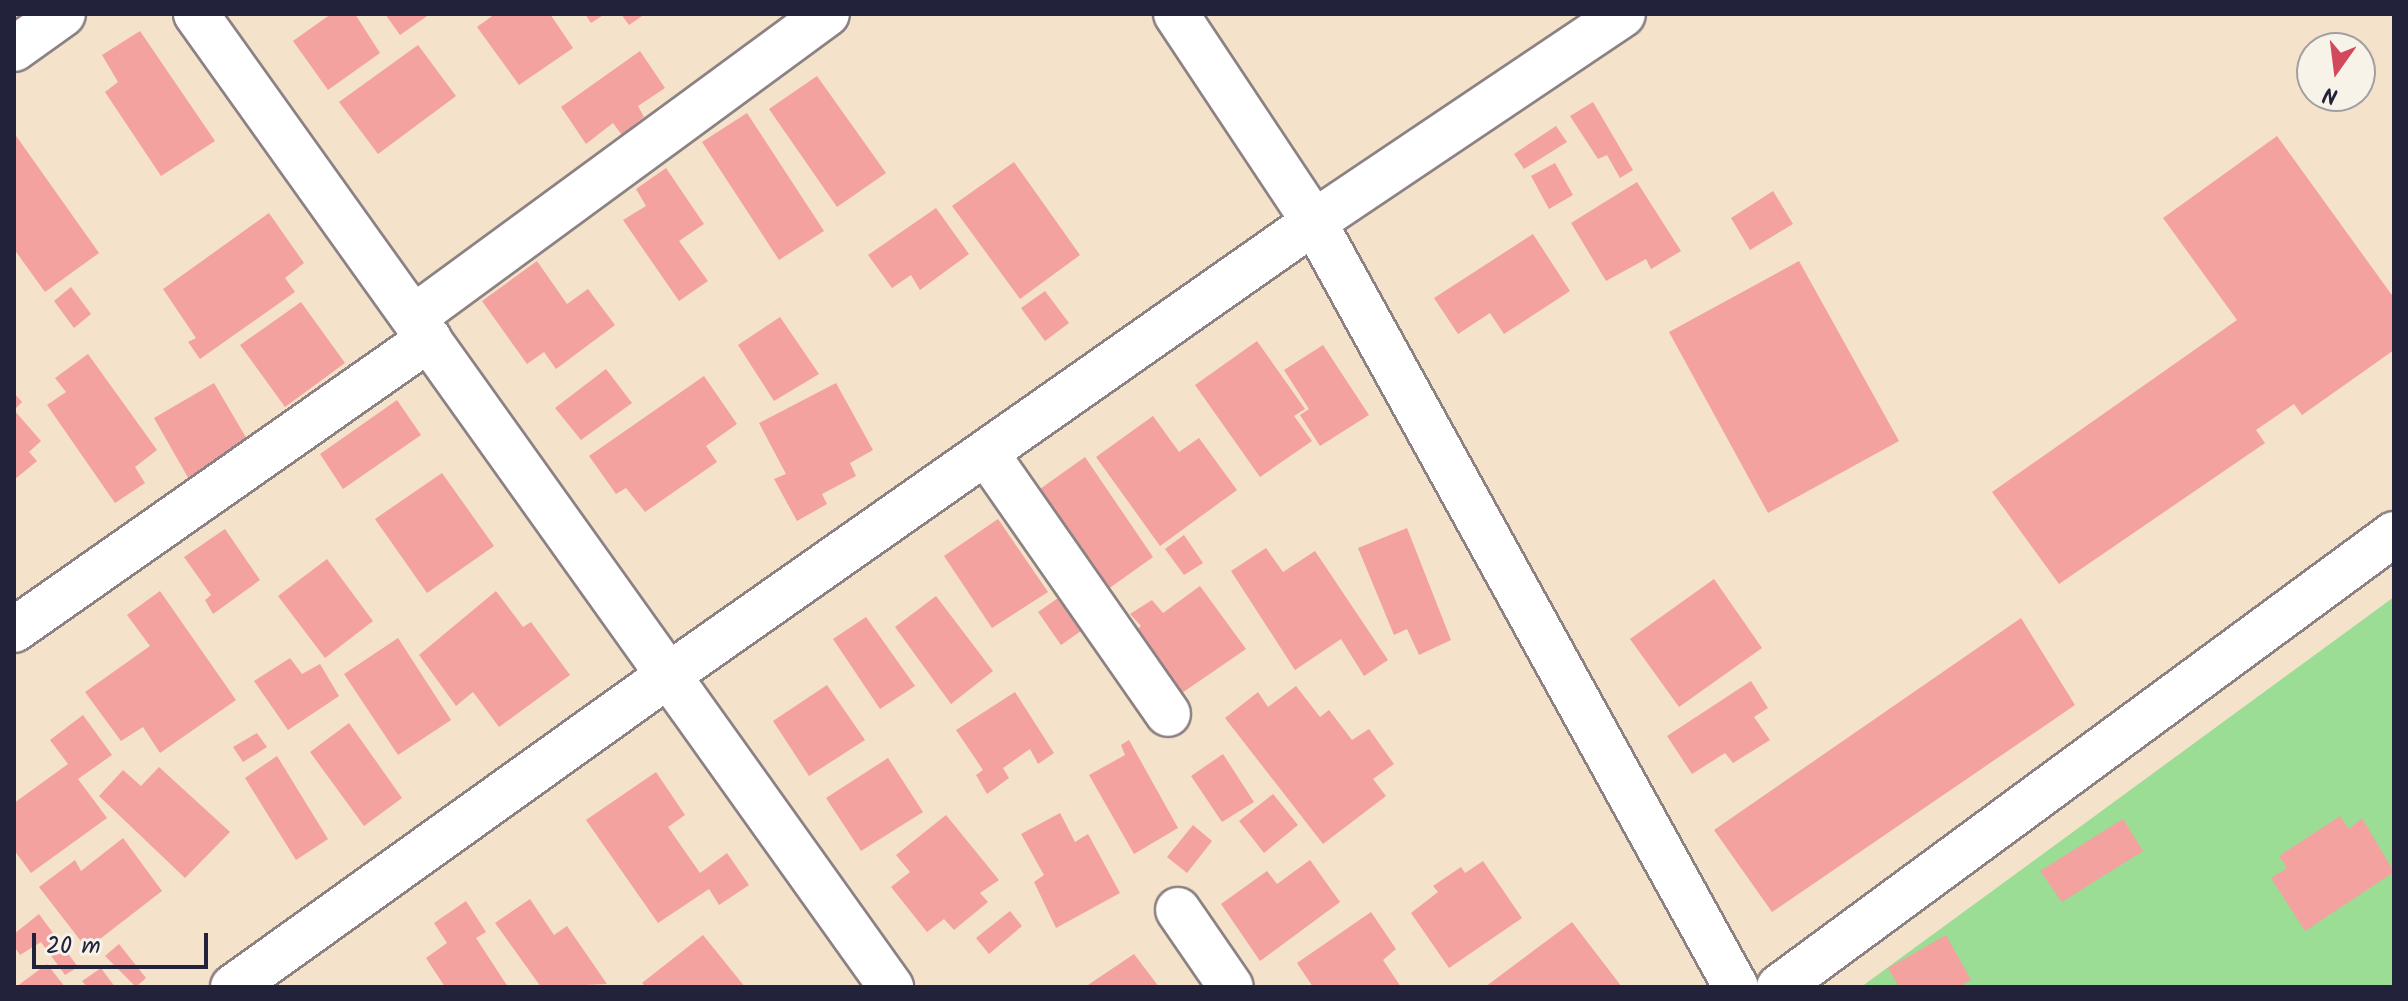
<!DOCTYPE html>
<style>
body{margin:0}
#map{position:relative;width:2408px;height:1001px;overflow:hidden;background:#f5e2cb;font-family:Kalam,sans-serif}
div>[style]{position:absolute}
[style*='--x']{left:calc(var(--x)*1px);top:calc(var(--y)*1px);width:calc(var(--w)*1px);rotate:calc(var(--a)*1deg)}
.green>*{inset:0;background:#9bdd94}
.building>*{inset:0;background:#f3a29f}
.roads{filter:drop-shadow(2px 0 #8c8283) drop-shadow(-2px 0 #8c8283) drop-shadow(0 2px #8c8283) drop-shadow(0 -2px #8c8283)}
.minor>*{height:44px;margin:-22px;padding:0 22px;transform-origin:22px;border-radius:22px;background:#fff}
span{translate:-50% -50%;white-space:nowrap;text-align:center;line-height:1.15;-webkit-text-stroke:7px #f7f3e8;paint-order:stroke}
.frame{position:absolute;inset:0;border:16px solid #22223b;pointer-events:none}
.north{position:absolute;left:2296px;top:32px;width:80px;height:80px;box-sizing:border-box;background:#f7f3e8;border:2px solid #a29fa3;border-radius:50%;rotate:194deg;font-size:22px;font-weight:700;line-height:32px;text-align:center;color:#22223b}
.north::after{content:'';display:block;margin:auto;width:28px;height:36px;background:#d1495b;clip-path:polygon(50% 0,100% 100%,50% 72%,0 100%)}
.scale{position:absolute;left:32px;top:933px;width:176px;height:36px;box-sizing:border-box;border:4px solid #22223b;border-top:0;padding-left:10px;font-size:24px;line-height:28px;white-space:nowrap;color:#22223b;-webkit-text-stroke:6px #f7f3e8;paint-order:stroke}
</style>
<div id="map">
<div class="green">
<div style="clip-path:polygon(2394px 597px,2394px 987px,1861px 987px)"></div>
</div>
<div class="building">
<div style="clip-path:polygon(331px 14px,355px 14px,380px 53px,328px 90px,293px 41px)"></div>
<div style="clip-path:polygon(385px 14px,430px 14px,400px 35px)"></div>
<div style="clip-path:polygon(495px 14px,550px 14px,573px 48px,519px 85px,477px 27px)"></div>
<div style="clip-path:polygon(585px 14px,605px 14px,591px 23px)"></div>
<div style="clip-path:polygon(621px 14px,645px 14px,629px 25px)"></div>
<div style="clip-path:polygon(140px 31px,215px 141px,161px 176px,105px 92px,118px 82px,102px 55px)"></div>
<div style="clip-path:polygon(418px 45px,456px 96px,378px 154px,339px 102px)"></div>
<div style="clip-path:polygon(640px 51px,665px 88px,638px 106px,644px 117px,622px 135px,613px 123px,586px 144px,561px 107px)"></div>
<div style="clip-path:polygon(817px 76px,886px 173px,837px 207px,769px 109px)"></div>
<div style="clip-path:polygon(1593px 102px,1633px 170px,1620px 178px,1607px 155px,1598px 159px,1570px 116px)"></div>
<div style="clip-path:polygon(747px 113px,824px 231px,779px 260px,702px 142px)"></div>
<div style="clip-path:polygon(1556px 126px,1567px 142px,1524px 169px,1514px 154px)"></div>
<div style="clip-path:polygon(14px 133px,99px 253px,45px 292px,14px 249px)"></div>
<div style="clip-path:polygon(2277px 136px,2394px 298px,2394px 350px,2302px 415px,2294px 404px,2256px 430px,2265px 443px,2059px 584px,1992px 492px,2237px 320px,2163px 218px)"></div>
<div style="clip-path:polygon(1014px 162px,1080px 255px,1020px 299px,952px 206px)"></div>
<div style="clip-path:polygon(1555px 163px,1573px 195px,1549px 209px,1531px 176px)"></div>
<div style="clip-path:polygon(666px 168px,704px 224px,679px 241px,708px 281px,679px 301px,623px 220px,646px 206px,636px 189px)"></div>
<div style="clip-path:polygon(1637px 182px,1681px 251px,1651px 269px,1646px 259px,1606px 281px,1571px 223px)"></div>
<div style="clip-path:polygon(1773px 191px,1793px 224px,1750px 250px,1731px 218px)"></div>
<div style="clip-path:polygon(936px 208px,969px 254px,920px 290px,911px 275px,892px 288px,868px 255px)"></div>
<div style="clip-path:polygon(269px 213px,304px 263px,285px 278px,295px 292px,200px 359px,188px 342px,196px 338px,163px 289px)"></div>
<div style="clip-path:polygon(1533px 234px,1570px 291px,1504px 334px,1490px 313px,1458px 334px,1434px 298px)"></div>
<div style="clip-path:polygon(537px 261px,567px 304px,588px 289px,615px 325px,556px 369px,544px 352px,527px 364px,482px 301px)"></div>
<div style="clip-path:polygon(1799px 261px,1899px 441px,1768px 513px,1669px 332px)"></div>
<div style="clip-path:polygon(71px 287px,91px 314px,74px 328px,54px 301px)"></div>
<div style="clip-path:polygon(1045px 291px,1069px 323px,1045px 341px,1021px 308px)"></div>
<div style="clip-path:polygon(301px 302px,345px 363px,285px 407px,240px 345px)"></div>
<div style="clip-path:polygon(780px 317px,819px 374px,774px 401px,738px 345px)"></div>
<div style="clip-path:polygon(1257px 341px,1305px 409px,1294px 416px,1312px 441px,1260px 477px,1195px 385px)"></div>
<div style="clip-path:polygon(1323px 345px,1369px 415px,1320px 446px,1300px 415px,1309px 409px,1284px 370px)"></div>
<div style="clip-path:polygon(88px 354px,157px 450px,135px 467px,145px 483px,115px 503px,47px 405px,66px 392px,55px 378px)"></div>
<div style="clip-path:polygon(606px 369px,632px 403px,581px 440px,555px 408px)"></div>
<div style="clip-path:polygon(704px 376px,737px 424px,706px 446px,717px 462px,645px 512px,626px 488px,616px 494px,589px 456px)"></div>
<div style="clip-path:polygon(214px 383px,251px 446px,190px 481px,154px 418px)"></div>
<div style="clip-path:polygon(836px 383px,873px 450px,850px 463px,856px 476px,822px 494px,827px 504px,797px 521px,774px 479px,786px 474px,759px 423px)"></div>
<div style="clip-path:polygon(14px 393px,22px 402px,14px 410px)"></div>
<div style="clip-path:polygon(397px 400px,421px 435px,343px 489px,320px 454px)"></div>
<div style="clip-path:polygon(14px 410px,41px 441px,29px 452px,37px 461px,14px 480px)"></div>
<div style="clip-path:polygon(1153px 416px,1179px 452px,1199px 438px,1237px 490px,1160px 546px,1096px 457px)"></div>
<div style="clip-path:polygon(1085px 457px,1153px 557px,1104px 592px,1033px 494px)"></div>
<div style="clip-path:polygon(442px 473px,494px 546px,427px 593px,375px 519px)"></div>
<div style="clip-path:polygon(998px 519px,1048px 592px,992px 628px,944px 556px)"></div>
<div style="clip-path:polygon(1407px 528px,1451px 640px,1419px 655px,1407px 629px,1394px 635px,1358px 548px)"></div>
<div style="clip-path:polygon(225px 529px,260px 580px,213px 614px,205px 600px,211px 595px,184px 557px)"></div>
<div style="clip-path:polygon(1184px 535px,1203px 563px,1184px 575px,1165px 549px)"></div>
<div style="clip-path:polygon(1266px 548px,1283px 572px,1315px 551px,1388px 660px,1364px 676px,1341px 639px,1295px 670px,1231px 571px)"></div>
<div style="clip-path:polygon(327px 559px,373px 621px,325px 658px,278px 596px)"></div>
<div style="clip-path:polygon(1714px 579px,1762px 648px,1679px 707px,1630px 639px)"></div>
<div style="clip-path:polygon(1200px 586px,1246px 649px,1179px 695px,1132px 633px,1141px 626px,1130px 614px,1152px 600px,1163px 613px)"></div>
<div style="clip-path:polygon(160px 591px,236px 700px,160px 753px,143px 727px,121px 741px,85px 692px,150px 646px,127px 615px)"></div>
<div style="clip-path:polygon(496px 591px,523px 627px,531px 622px,570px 675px,499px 727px,473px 692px,456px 706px,419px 655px)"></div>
<div style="clip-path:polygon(936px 596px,993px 671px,951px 704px,895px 627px)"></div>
<div style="clip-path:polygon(1058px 598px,1081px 631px,1061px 645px,1038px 612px)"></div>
<div style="clip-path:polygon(866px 617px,915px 686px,880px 709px,833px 639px)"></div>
<div style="clip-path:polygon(2021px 618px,2075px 705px,1772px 912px,1714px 830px)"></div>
<div style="clip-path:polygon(398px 638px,451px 720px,398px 755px,344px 674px)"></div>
<div style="clip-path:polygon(290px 658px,302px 674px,320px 664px,339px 696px,288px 730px,254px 681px)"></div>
<div style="clip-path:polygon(1751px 681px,1768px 708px,1754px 717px,1770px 740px,1733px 763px,1725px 753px,1692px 774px,1667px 736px)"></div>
<div style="clip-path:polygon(827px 685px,865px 740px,809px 776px,773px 721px)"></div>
<div style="clip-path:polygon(1296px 686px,1320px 717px,1329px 710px,1352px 740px,1369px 729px,1394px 764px,1373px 779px,1386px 796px,1323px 844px,1225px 718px,1258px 692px,1268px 707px)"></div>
<div style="clip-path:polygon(1015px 692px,1054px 753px,1038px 764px,1030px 749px,1003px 768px,1009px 778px,987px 794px,976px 775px,983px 770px,956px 730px)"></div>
<div style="clip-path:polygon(83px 715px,112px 755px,78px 779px,107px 818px,31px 873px,14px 850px,14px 803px,68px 764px,50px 740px)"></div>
<div style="clip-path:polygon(349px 723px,402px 798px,364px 826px,310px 752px)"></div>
<div style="clip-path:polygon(257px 733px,267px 747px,243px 762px,233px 747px)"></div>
<div style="clip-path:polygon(1129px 740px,1178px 828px,1134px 854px,1089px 775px,1125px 755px,1121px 745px)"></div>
<div style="clip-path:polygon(1223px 754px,1254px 802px,1222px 822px,1191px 776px)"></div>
<div style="clip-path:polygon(277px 756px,328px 839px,296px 860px,245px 778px)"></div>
<div style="clip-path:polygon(888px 758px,923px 812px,861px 851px,826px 798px)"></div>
<div style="clip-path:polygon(159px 767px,230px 832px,185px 878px,99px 796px,123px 770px,141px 786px)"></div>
<div style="clip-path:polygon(656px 772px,685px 815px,668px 827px,700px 873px,727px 853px,749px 885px,719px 905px,709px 889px,658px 923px,586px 820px)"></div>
<div style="clip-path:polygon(1273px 794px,1298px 825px,1264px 853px,1239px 821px)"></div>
<div style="clip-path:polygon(1060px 813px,1075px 842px,1088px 834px,1120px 893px,1056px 928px,1034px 882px,1044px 875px,1021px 834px)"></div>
<div style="clip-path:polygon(946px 815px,999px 880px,980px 893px,988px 902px,954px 930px,944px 919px,927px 932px,891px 887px,910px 872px,896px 855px)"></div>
<div style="clip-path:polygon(2340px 816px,2349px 829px,2362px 818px,2394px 872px,2305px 931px,2271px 878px,2287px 868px,2279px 856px)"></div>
<div style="clip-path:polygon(2123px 819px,2143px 851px,2062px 902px,2040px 871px)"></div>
<div style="clip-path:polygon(1193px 825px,1212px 841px,1187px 873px,1167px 857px)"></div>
<div style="clip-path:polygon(123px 838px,162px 891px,87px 949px,39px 887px,75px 860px,81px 871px)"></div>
<div style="clip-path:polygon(1310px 860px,1340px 902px,1260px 961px,1221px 904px,1267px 871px,1277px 884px)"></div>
<div style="clip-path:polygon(1483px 861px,1522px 918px,1449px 968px,1411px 913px,1438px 892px,1433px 886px,1461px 867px,1465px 873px)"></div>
<div style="clip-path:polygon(530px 899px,554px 935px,567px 926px,607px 984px,541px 987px,495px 923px)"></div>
<div style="clip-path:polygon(466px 901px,486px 932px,476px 938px,508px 987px,445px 987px,426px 958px,447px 943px,434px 923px)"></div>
<div style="clip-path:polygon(1010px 911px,1022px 926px,989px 954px,976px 938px)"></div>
<div style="clip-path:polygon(1371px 912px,1396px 949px,1383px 960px,1401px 987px,1313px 987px,1297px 963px)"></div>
<div style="clip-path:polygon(39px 914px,78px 967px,65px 975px,41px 942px,20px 955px,14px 946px,14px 934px)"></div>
<div style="clip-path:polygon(1572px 922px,1622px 987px,1485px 987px)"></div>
<div style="clip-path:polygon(703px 935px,745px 987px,646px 987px,642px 983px)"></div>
<div style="clip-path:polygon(1946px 935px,1971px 980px,1959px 987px,1899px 987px,1888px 968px)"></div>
<div style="clip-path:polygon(119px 944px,146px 978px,136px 987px,105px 956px)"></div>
<div style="clip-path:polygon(1134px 954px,1159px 987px,1085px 987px)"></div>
<div style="clip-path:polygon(47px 964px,65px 987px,16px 987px)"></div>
<div style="clip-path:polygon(101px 968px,115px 987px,87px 987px,82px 981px)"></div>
</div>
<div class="roads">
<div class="minor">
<div style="--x:196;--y:14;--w:1196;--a:54.46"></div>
<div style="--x:1176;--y:14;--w:250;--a:56.4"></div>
<div style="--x:1314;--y:222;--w:874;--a:61.12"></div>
<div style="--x:14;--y:49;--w:60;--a:-35.5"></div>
<div style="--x:414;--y:317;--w:512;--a:-36.27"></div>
<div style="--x:986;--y:453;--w:318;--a:55.1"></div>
<div style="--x:14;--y:630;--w:507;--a:-35.04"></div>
<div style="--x:1178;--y:910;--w:93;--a:55.5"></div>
<div style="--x:233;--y:987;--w:538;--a:-35.61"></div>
<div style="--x:670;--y:674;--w:787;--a:-35.06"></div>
<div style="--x:1314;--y:222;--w:372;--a:-33.9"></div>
<div style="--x:1779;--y:987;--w:764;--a:-36.37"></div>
</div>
</div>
<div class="frame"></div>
<div class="north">N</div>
<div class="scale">20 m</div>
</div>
